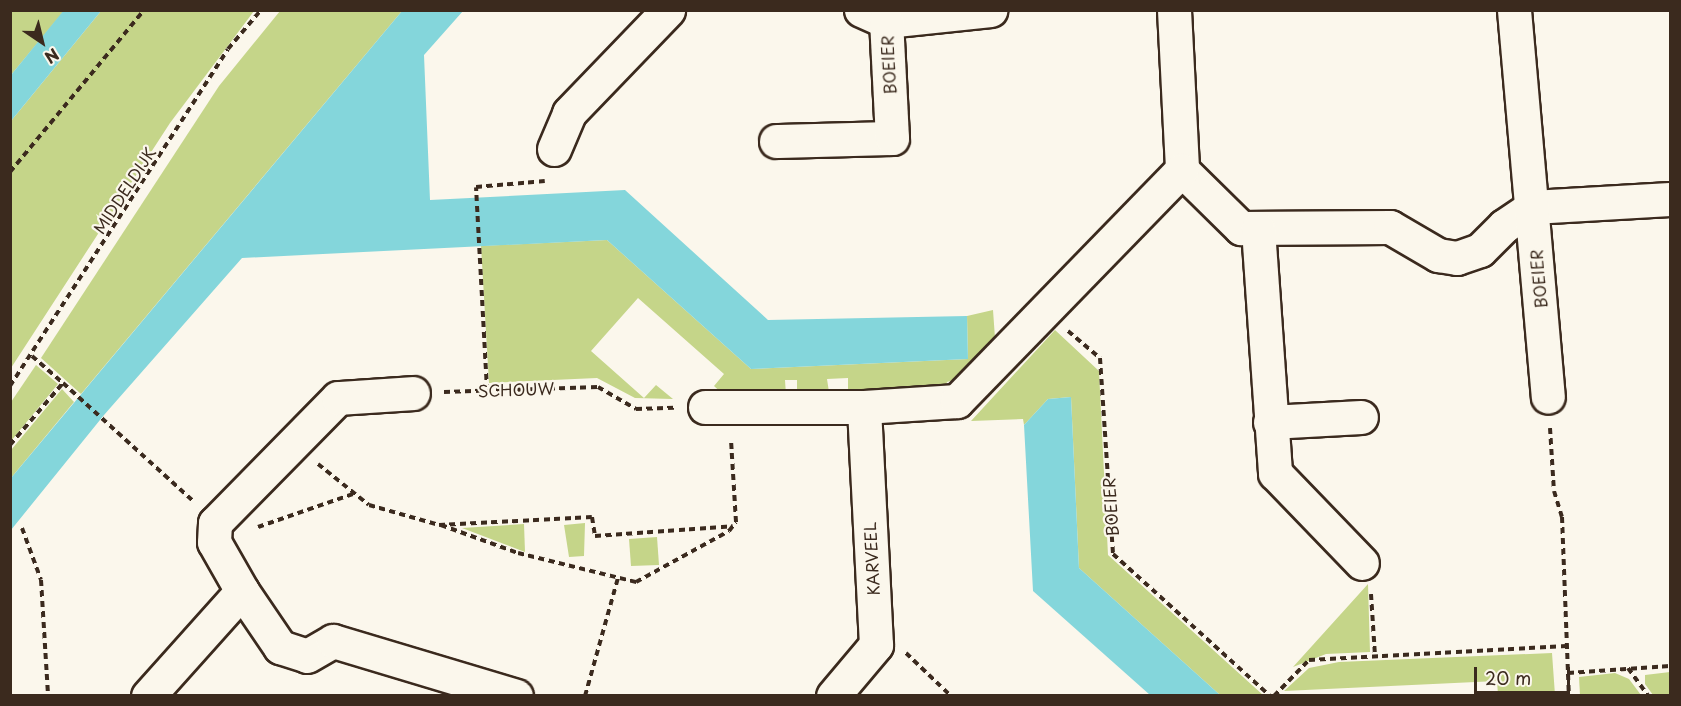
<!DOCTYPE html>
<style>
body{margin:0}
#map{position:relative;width:1681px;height:706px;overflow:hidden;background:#fbf7ec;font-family:"Playpen Sans",sans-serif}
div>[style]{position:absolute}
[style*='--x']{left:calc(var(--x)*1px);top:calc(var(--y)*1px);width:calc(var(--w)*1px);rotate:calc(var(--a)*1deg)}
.green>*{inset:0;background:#c5d589}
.water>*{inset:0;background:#84d6db}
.path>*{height:4px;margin-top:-2px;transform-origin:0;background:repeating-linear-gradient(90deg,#3b2a1e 0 6px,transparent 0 10.5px)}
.roads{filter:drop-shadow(2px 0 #3b2a1e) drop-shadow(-2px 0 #3b2a1e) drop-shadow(0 2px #3b2a1e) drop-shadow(0 -2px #3b2a1e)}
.minor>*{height:33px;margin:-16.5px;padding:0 16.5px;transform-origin:16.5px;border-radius:16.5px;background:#fbf7ec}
span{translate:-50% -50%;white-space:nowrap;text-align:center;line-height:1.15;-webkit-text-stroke:4.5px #fbf7ec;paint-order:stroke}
.street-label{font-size:16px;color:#3b2a1e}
.frame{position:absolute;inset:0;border:12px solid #3b2a1e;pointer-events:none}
.north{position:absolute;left:12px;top:12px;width:60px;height:60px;-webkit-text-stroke:4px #fbf7ec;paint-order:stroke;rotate:145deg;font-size:16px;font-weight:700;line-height:24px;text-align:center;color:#3b2a1e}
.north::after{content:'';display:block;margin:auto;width:21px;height:27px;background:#3b2a1e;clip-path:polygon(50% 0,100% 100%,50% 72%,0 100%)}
.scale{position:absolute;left:1474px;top:667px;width:96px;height:27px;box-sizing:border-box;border:3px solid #3b2a1e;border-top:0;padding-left:8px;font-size:18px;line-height:21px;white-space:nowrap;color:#3b2a1e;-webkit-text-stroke:4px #fbf7ec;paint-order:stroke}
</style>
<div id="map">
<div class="green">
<div style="clip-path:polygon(11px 11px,64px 11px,11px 75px)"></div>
<div style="clip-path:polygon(101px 11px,254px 11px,170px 123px,11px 368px,11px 121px)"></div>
<div style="clip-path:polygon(280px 11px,402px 11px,81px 394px,41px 358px,219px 86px)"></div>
<div style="clip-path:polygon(607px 240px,751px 369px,968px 359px,967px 316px,993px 310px,995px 338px,960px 378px,947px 382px,945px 388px,848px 392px,848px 378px,827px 379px,829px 392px,797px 393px,797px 380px,785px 380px,786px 395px,727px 398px,714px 386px,724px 374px,638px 298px,591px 351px,644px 398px,656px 385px,673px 399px,635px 398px,597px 378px,489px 383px,481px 246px)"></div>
<div style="clip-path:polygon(1055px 330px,1099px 371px,1108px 555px,1263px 695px,1220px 695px,1079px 568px,1071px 397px,1048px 399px,1024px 425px,1023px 419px,971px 421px)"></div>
<div style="clip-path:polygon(36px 365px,58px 384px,11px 441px,11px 402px)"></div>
<div style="clip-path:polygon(62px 389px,74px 402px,11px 478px,11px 450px)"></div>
<div style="clip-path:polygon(585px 523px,584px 556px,569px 557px,564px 525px)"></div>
<div style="clip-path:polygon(524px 524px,525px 552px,462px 528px)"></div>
<div style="clip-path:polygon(657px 537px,659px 565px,631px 566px,629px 539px)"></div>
<div style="clip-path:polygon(1368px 584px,1370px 652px,1326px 654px,1293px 667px)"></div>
<div style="clip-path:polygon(1552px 653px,1555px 695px,1498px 695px,1497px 681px,1284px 691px,1309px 668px,1339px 662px)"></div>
<div style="clip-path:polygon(1670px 672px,1670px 695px,1653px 695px,1645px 684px,1645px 675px)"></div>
<div style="clip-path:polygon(1615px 673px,1629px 679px,1641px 695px,1580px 695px,1579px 677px)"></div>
</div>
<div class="water">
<div style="clip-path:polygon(64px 10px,101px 11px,11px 121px,11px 75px)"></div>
<div style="clip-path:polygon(402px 11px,463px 11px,424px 55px,430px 200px,625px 190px,768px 320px,967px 316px,968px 359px,751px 369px,607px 240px,242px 258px,104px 415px,11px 530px,11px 478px)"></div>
<div style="clip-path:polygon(1071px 397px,1079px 568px,1220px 695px,1150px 695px,1033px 591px,1024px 425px,1048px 399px)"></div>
</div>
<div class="path">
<div style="--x:10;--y:172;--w:210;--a:-50.4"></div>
<div style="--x:1068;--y:331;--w:42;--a:40.2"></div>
<div style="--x:1100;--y:358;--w:196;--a:86.2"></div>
<div style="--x:1113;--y:554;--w:212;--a:42.1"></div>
<div style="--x:32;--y:356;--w:41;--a:41.1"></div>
<div style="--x:10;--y:386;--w:401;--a:-57.1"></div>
<div style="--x:228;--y:49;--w:51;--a:-49.8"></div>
<div style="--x:487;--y:390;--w:203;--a:-93.1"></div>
<div style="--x:476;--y:187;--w:69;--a:-5"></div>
<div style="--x:444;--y:392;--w:154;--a:-1.9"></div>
<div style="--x:598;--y:387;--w:44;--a:30.1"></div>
<div style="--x:636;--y:409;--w:38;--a:-2"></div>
<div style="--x:1550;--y:428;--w:63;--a:86.4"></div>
<div style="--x:1554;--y:491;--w:27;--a:73"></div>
<div style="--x:1562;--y:517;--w:179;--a:87.8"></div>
<div style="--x:10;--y:445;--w:82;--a:-49.5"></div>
<div style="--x:63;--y:383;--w:176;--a:42.2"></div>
<div style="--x:318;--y:464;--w:65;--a:38.8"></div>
<div style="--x:369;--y:505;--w:73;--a:15.9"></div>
<div style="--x:439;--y:525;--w:153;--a:-3"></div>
<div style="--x:592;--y:517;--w:19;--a:81"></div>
<div style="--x:595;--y:536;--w:138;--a:-4.1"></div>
<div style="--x:441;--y:525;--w:82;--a:20"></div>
<div style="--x:518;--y:553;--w:122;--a:13.8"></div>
<div style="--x:636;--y:582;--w:106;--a:-28.7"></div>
<div style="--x:729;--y:531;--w:11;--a:-52"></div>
<div style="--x:736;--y:522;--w:82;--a:-93.5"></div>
<div style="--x:258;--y:527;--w:101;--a:-19.2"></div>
<div style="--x:22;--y:528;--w:55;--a:69.9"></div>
<div style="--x:41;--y:580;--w:116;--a:86.5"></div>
<div style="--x:1371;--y:594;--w:62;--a:86.3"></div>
<div style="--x:906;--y:653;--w:62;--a:43.7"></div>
<div style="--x:1628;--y:668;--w:34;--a:54"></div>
<div style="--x:1568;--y:673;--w:102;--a:-3.9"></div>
<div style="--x:585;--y:696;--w:123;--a:-74.4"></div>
<div style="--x:1274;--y:696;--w:50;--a:-45.8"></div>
<div style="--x:1309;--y:660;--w:258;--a:-3.1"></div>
</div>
<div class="roads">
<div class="minor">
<div style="--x:861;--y:10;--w:27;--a:24"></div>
<div style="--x:886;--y:21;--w:105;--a:-6"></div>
<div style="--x:1174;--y:10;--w:160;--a:87.1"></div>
<div style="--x:1182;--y:170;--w:83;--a:44.5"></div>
<div style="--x:1241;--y:228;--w:149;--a:-0.4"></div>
<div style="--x:1390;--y:227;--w:56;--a:30.3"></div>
<div style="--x:1438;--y:255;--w:19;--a:9"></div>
<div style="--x:1457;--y:258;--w:24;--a:-19"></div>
<div style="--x:1480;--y:250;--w:34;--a:-45"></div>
<div style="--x:1504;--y:226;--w:34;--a:-34"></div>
<div style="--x:1532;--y:207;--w:138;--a:-3.3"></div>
<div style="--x:1514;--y:10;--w:388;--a:85"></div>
<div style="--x:776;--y:141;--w:116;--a:-1.5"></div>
<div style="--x:892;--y:138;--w:117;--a:-92.9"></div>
<div style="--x:554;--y:149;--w:39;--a:-67"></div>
<div style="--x:569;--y:113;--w:143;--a:-46.1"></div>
<div style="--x:1258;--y:229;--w:245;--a:86"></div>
<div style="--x:1275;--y:473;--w:125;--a:46"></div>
<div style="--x:705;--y:407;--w:159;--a:0"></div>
<div style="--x:864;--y:407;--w:93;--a:-3.7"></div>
<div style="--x:957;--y:401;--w:322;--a:-45.8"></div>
<div style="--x:1270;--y:422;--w:91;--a:-3.1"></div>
<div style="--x:242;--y:591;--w:68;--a:55.8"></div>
<div style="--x:280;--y:647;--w:28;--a:18"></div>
<div style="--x:307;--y:656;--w:30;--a:-30"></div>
<div style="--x:333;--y:641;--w:191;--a:16.7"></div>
<div style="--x:148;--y:696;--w:141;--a:-48.2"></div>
<div style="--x:242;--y:591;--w:56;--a:-119.7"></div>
<div style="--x:214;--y:542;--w:19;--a:-87"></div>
<div style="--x:215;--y:523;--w:175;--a:-45.5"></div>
<div style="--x:338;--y:398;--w:75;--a:-3.8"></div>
<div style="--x:833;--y:696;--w:67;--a:-49.9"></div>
<div style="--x:876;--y:645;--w:238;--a:-92.9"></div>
</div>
</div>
<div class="street-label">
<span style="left:888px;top:65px;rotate:-93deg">BOEIER</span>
<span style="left:124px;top:190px;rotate:-57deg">MIDDELDIJK</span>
<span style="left:1538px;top:279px;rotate:-95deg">BOEIER</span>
<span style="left:516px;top:389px;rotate:-2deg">SCHOUW</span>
<span style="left:1110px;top:507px;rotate:-94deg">BOEIER</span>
<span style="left:871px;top:559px;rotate:-93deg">KARVEEL</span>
</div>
<div class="frame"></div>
<div class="north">N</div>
<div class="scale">20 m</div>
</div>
